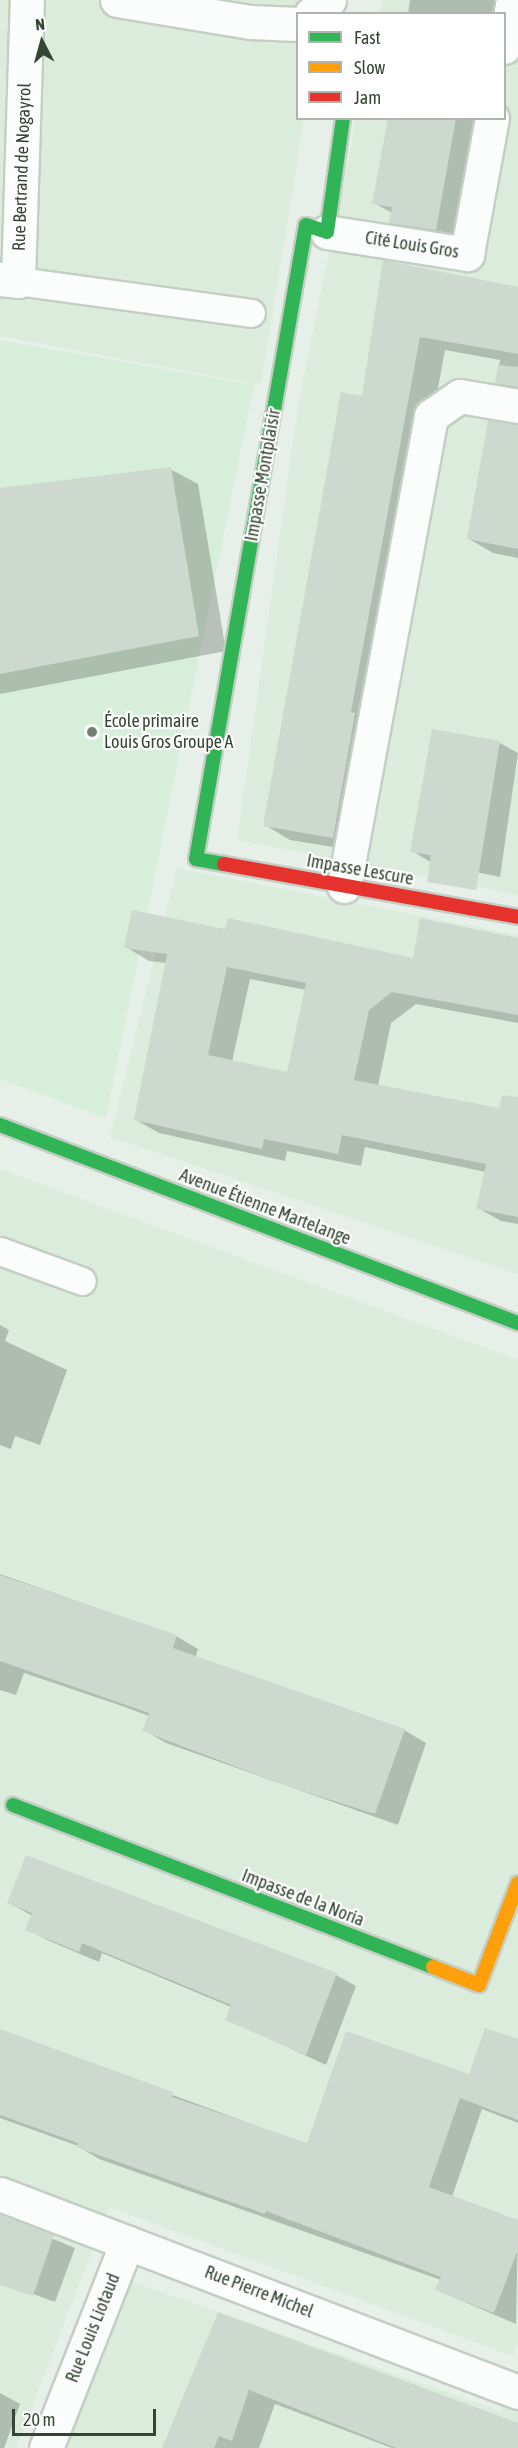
<!DOCTYPE html>
<meta charset="utf-8">
<style>
body{margin:0}
#map{position:relative;width:518px;height:2448px;overflow:hidden;background:#e6f0e8;font-family:"Asap Condensed",sans-serif}
div>[style]{position:absolute}
[style*='--x']{left:calc(var(--x)*1px);top:calc(var(--y)*1px);width:calc(var(--w)*1px);rotate:calc(var(--a)*1deg)}
.residential>*{inset:0;background:#dbecdc}
.education>*{inset:0;background:#d7efda}
.shadow>*{inset:0;background:#0003}
.building>*{inset:0;background:#cdd8ce}
.roads{filter:drop-shadow(2px 0 #c3cec4) drop-shadow(-2px 0 #c3cec4) drop-shadow(0 2px #c3cec4) drop-shadow(0 -2px #c3cec4)}
.lane>*{height:27px;margin:-13.5px;padding:0 13.5px;transform-origin:13.5px;border-radius:13.5px;background:#fbfdfc}
.street>*{height:33px;margin:-16.5px;padding:0 16.5px;transform-origin:16.5px;border-radius:16.5px;background:#fbfdfc}
.fast>*{height:14px;margin:-7px;padding:0 7px;transform-origin:7px;border-radius:7px;background:#30b455}
.slow>*{height:14px;margin:-7px;padding:0 7px;transform-origin:7px;border-radius:7px;background:#ff9f0a}
.jam>*{height:14px;margin:-7px;padding:0 7px;transform-origin:7px;border-radius:7px;background:#e5322d}
.dots>*{width:16px;height:16px;translate:-50% -50%;box-sizing:border-box;border:3px solid #fff;border-radius:50%}
span{translate:-50% -50%;white-space:nowrap;text-align:center;line-height:1.15;-webkit-text-stroke:4.5px #fff;paint-order:stroke}
.street-label{font-size:18px;color:#334632}
.poi-label{font-size:18px;color:#334632}
.left{translate:0 -50%;text-align:left}
.legend{position:absolute;left:296px;top:12px;width:210px;height:108px;box-sizing:border-box;background:#fff;border:2px solid #adb5ad;margin:0;padding:8px 10px;list-style:none;font-size:18px;color:#334632}
.legend li{display:flex;align-items:center;gap:12px;height:30px}
.legend b{width:30px;border:2px solid #adb5ad}
.north{position:absolute;left:12px;top:12px;width:60px;height:60px;-webkit-text-stroke:4px #fff;paint-order:stroke;rotate:354deg;font-size:16px;font-weight:700;line-height:24px;text-align:center;color:#334632}
.north::after{content:'';display:block;margin:auto;width:21px;height:27px;background:#334632;clip-path:polygon(50% 0,100% 100%,50% 72%,0 100%)}
.scale{position:absolute;left:12px;top:2409px;width:144px;height:27px;box-sizing:border-box;border:3px solid #334632;border-top:0;padding-left:8px;font-size:18px;line-height:21px;white-space:nowrap;color:#334632;-webkit-text-stroke:4px #fff;paint-order:stroke}
</style>
<div id="map">
<div class="residential">
<div style="clip-path:polygon(0 0,324px 0,298px 14px,298px 118px,304px 119px,261px 385px,0 336px)"></div>
<div style="clip-path:polygon(383px 0,518px 0,518px 895px,237px 840px,299px 400px,356px 119px,504px 118px,504px 14px,379px 13px)"></div>
<div style="clip-path:polygon(177px 868px,518px 935px,518px 1274px,110px 1137px)"></div>
<div style="clip-path:polygon(0 1169px,518px 1360px,518px 2344px,513px 2356px,109px 2207px,16px 2448px,0 2448px)"></div>
<div style="clip-path:polygon(130px 2281px,501px 2411px,518px 2365px,518px 2448px,67px 2448px)"></div>
</div>
<div class="education">
<div style="clip-path:polygon(0 340px,254px 385px,106px 1118px,0 1079px)"></div>
</div>
<div class="shadow">
<div style="clip-path:polygon(410px 0,503px 0,500px 14px,408px 14px)"></div>
<div style="clip-path:polygon(389px 118px,481px 118px,459px 242px,414px 235px,391px 222px,392px 213px,374px 203px)"></div>
<div style="clip-path:polygon(384px 262px,518px 288px,518px 395px,496px 382px,500px 360px,445px 350px,376px 727px,358px 851px,290px 840px,265px 825px,363px 397px)"></div>
<div style="clip-path:polygon(518px 425px,518px 558px,493px 553px,469px 539px)"></div>
<div style="clip-path:polygon(170px 469px,198px 484px,226px 651px,0 694px,0 489px)"></div>
<div style="clip-path:polygon(500px 743px,518px 753px,500px 877px,432px 863px,412px 851px)"></div>
<div style="clip-path:polygon(evenodd,226px 931px,414px 960px,518px 941px,518px 1023px,416px 1004px,391px 1023px,378px 1086px,518px 1113px,518px 1224px,501px 1221px,478px 1208px,486px 1172px,365px 1147px,361px 1166px,287px 1151px,285px 1161px,159px 1133px,136px 1120px,167px 963px,149px 961px,126px 947px,226px 931px,250px 979px,306px 990px,288px 1073px,232px 1062px,250px 979px)"></div>
<div style="clip-path:polygon(0 1325px,9px 1330px,5px 1341px,67px 1370px,40px 1445px,15px 1436px,11px 1449px,0 1445px)"></div>
<div style="clip-path:polygon(0 1574px,176px 1636px,198px 1649px,195px 1658px,404px 1730px,426px 1743px,398px 1825px,166px 1743px,144px 1730px,149px 1716px,122px 1706px,24px 1673px,16px 1695px,0 1690px)"></div>
<div style="clip-path:polygon(9px 1903px,336px 1975px,356px 1986px,326px 2065px,227px 2019px,231px 2007px,102px 1953px,99px 1962px,47px 1940px,27px 1929px,33px 1916px)"></div>
<div style="clip-path:polygon(0 2031px,308px 2145px,470px 2076px,518px 2041px,518px 2123px,482px 2109px,452px 2197px,518px 2222px,516px 2324px,437px 2290px,441px 2280px,99px 2159px,78px 2146px,0 2118px)"></div>
<div style="clip-path:polygon(0 2217px,75px 2248px,55px 2302px,0 2282px)"></div>
<div style="clip-path:polygon(219px 2314px,518px 2424px,518px 2448px,392px 2448px,275px 2404px,259px 2448px,163px 2448px)"></div>
<div style="clip-path:polygon(0 2393px,20px 2404px,4px 2448px,0 2448px)"></div>
</div>
<div class="building">
<div style="clip-path:polygon(388px 118px,456px 118px,436px 230px,389px 223px,392px 207px,372px 204px)"></div>
<div style="clip-path:polygon(383px 260px,518px 287px,518px 354px,420px 337px,351px 712px,355px 713px,333px 838px,263px 826px,341px 392px,362px 396px)"></div>
<div style="clip-path:polygon(498px 365px,518px 367px,518px 387px,495px 383px)"></div>
<div style="clip-path:polygon(488px 420px,518px 424px,518px 549px,467px 539px)"></div>
<div style="clip-path:polygon(171px 467px,199px 636px,0 674px,0 488px)"></div>
<div style="clip-path:polygon(432px 729px,500px 741px,476px 890px,427px 882px,431px 855px,410px 852px)"></div>
<div style="clip-path:polygon(evenodd,132px 910px,225px 929px,228px 918px,413px 958px,420px 918px,518px 938px,518px 1015px,392px 992px,369px 1010px,354px 1080px,499px 1108px,502px 1095px,518px 1097px,518px 1217px,476px 1209px,486px 1164px,342px 1135px,338px 1154px,264px 1139px,262px 1149px,134px 1120px,167px 954px,124px 948px,132px 910px,227px 967px,306px 983px,287px 1072px,208px 1055px,227px 967px)"></div>
<div style="clip-path:polygon(0 1575px,177px 1635px,173px 1648px,405px 1729px,375px 1814px,290px 1787px,142px 1731px,149px 1713px,0 1661px)"></div>
<div style="clip-path:polygon(26px 1855px,337px 1973px,306px 2055px,225px 2020px,231px 2005px,82px 1943px,79px 1952px,25px 1930px,32px 1913px,7px 1903px)"></div>
<div style="clip-path:polygon(485px 2028px,518px 2039px,518px 2120px,460px 2098px,429px 2187px,518px 2220px,518px 2249px,494px 2313px,435px 2290px,441px 2277px,266px 2211px,265px 2214px,76px 2147px,78px 2143px,0 2115px,0 2029px,173px 2092px,172px 2097px,307px 2143px,346px 2031px,469px 2074px)"></div>
<div style="clip-path:polygon(0 2215px,54px 2235px,33px 2296px,0 2285px)"></div>
<div style="clip-path:polygon(218px 2312px,518px 2423px,518px 2448px,396px 2448px,249px 2390px,232px 2441px,219px 2436px,214px 2448px,162px 2448px)"></div>
</div>
<div class="roads">
<div class="lane">
<div style="--x:18;--y:281;--w:235;--a:7.8"></div>
<div style="--x:0;--y:1251;--w:87;--a:20.1"></div>
</div>
<div class="street">
<div style="--x:117;--y:0;--w:135;--a:9.4"></div>
<div style="--x:250;--y:22;--w:48;--a:2.4"></div>
<div style="--x:311;--y:14;--w:23;--a:-38"></div>
<div style="--x:504;--y:47;--w:48;--a:-79.2"></div>
<div style="--x:327;--y:232;--w:142;--a:8.9"></div>
<div style="--x:467;--y:254;--w:138;--a:-79.6"></div>
<div style="--x:0;--y:279;--w:18;--a:6"></div>
<div style="--x:18;--y:281;--w:281;--a:-88.2"></div>
<div style="--x:344;--y:886;--w:478;--a:-79.5"></div>
<div style="--x:431;--y:416;--w:35;--a:-35"></div>
<div style="--x:460;--y:396;--w:59;--a:9.8"></div>
<div style="--x:0;--y:2194;--w:555;--a:20.92"></div>
<div style="--x:46;--y:2448;--w:221;--a:-68.5"></div>
</div>
<div class="fast">
<div style="--x:224;--y:864;--w:28;--a:-170"></div>
<div style="--x:196;--y:859;--w:643;--a:-80.16"></div>
<div style="--x:306;--y:225;--w:22;--a:18"></div>
<div style="--x:327;--y:232;--w:115;--a:-82"></div>
<div style="--x:0;--y:1125;--w:555;--a:20.92"></div>
<div style="--x:13;--y:1805;--w:450;--a:21.1"></div>
</div>
<div class="slow">
<div style="--x:433;--y:1967;--w:49;--a:21.4"></div>
<div style="--x:479;--y:1985;--w:109;--a:-69.1"></div>
</div>
<div class="jam">
<div style="--x:224;--y:864;--w:299;--a:10.2"></div>
</div>
</div>
<div class="dots">
<div style="left:92px;top:732px;background:#728272"></div>
</div>
<div class="street-label">
<span style="left:22px;top:167px;rotate:-88deg">Rue Bertrand de Nogayrol</span>
<span style="left:412px;top:245px;rotate:9deg">Cité Louis Gros</span>
<span style="left:263px;top:475px;rotate:-80deg">Impasse Montplaisir</span>
<span style="left:360px;top:870px;rotate:10deg">Impasse Lescure</span>
<span style="left:265px;top:1207px;rotate:21deg">Avenue Étienne Martelange</span>
<span style="left:303px;top:1898px;rotate:21deg">Impasse de la Noria</span>
<span style="left:259px;top:2292px;rotate:21deg">Rue Pierre Michel</span>
<span style="left:93px;top:2328px;rotate:-68deg">Rue Louis Liotaud</span>
</div>
<div class="poi-label">
<span class="left" style="left:104px;top:732px">École primaire<br>Louis Gros Groupe A</span>
</div>
<ul class="legend">
<li><b style="height:8px;background:#30b455"></b>Fast</li>
<li><b style="height:8px;background:#ff9f0a"></b>Slow</li>
<li><b style="height:8px;background:#e5322d"></b>Jam</li>
</ul>
<div class="north">N</div>
<div class="scale">20 m</div>
</div>
